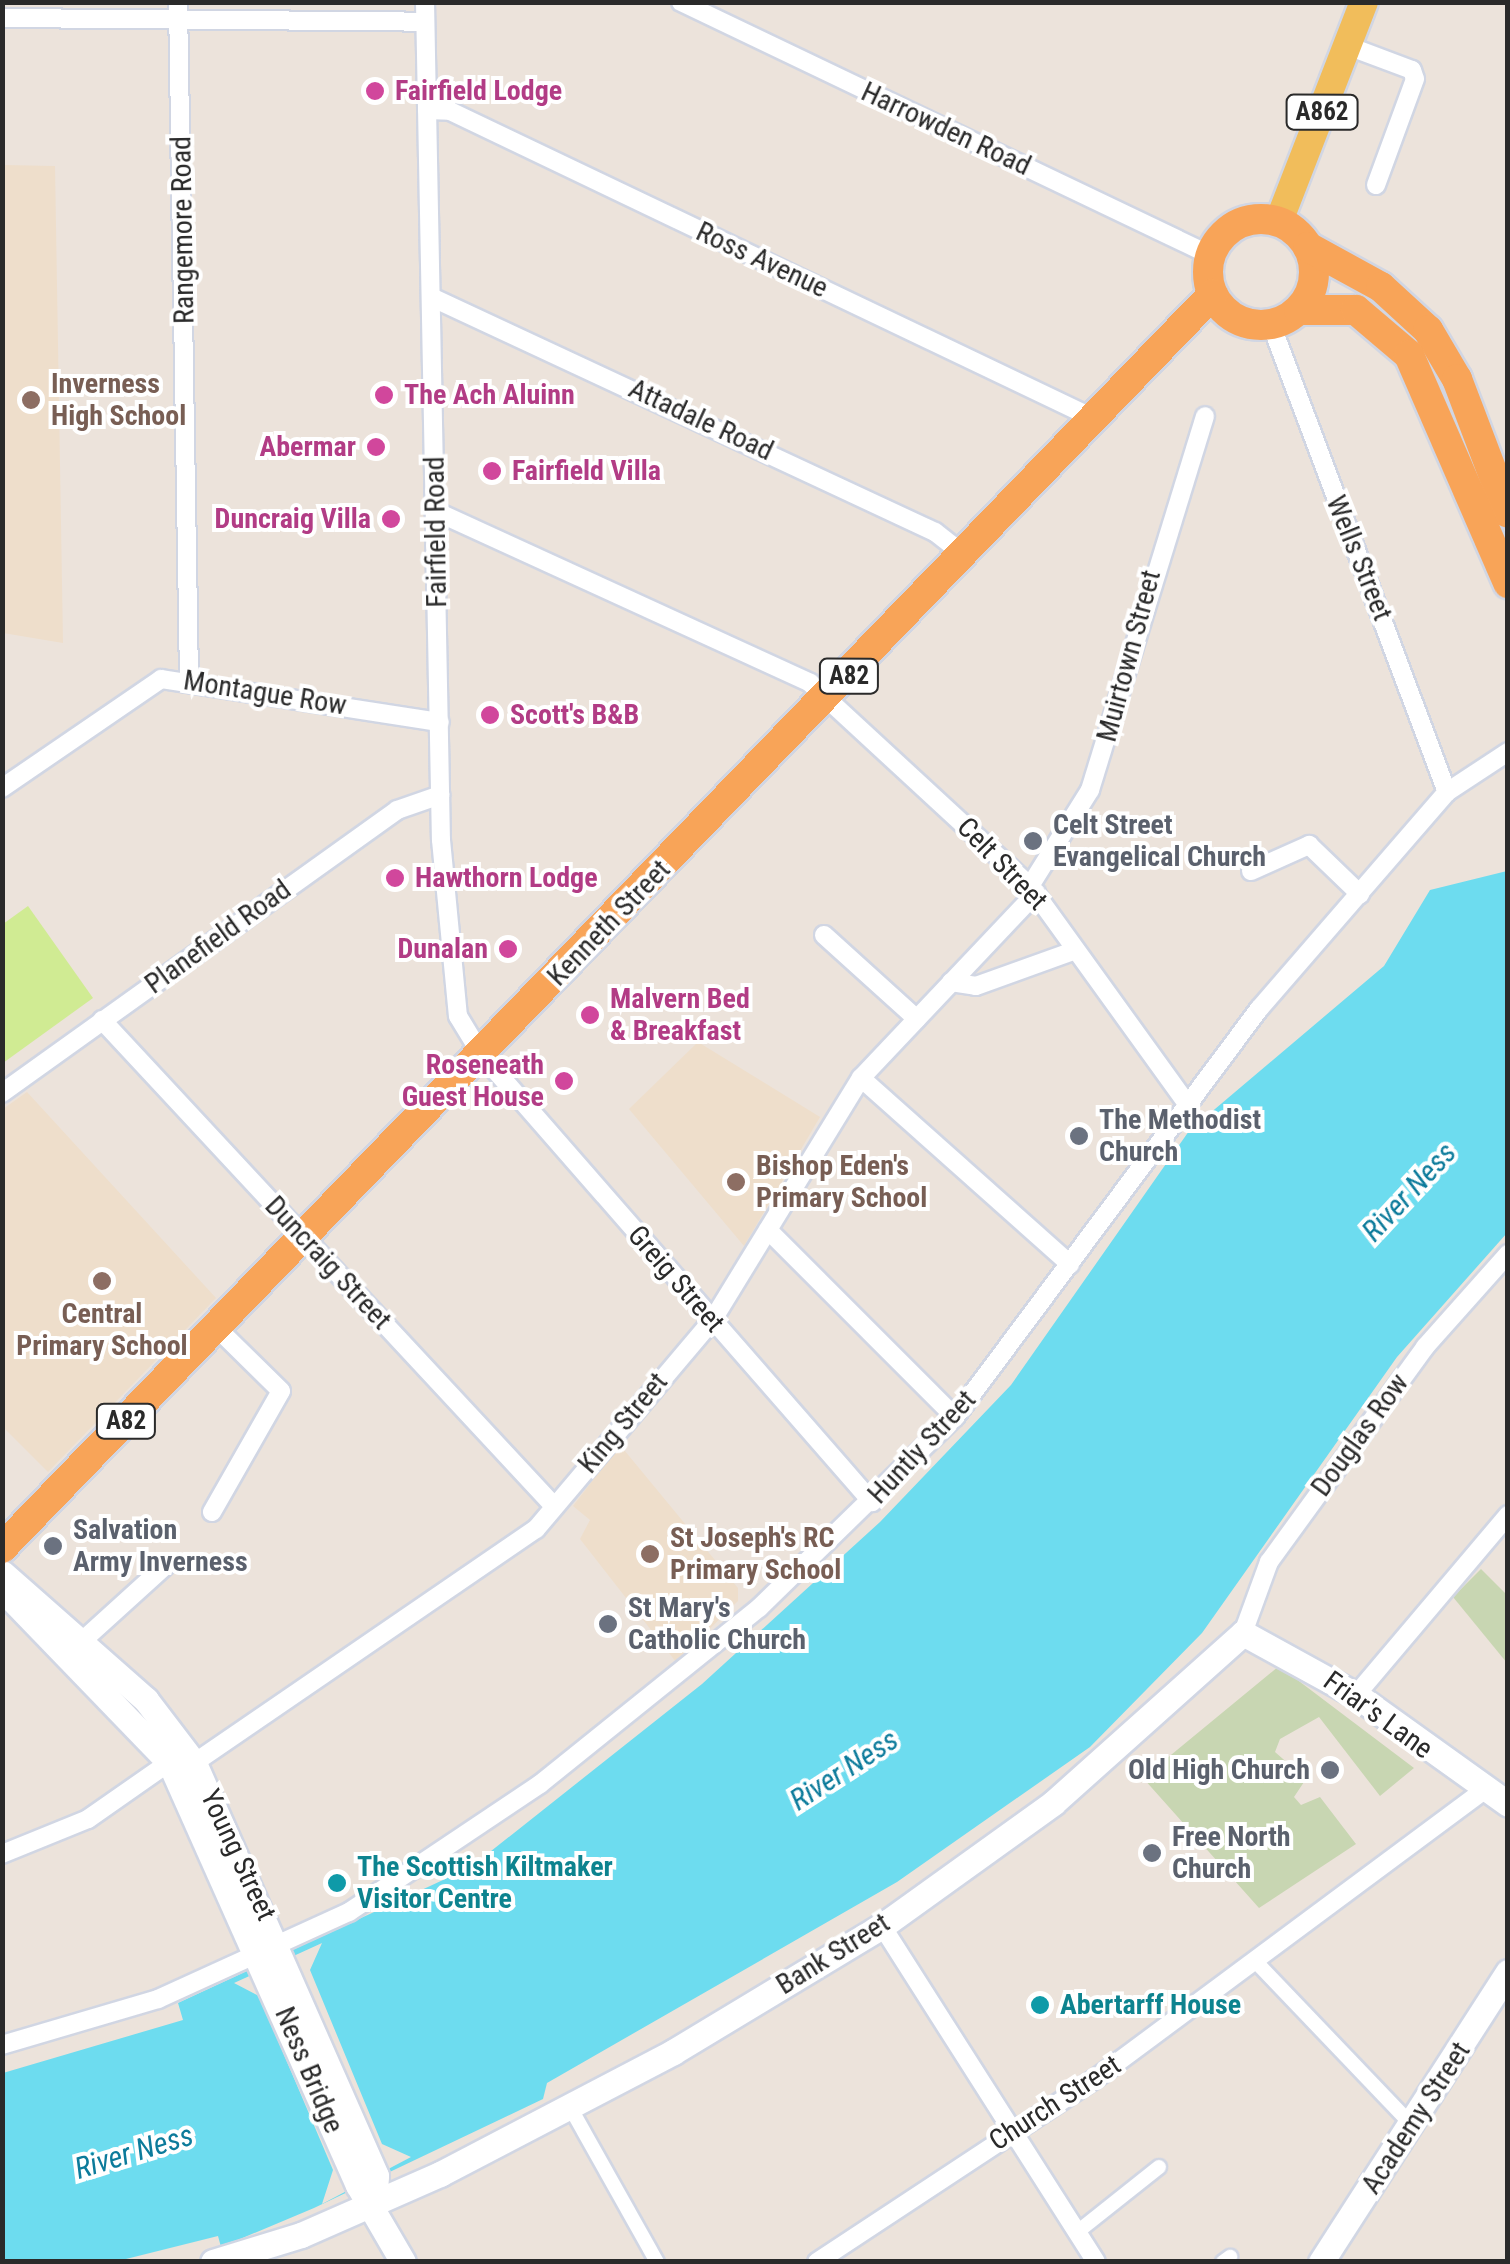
<!DOCTYPE html>
<style>
body{margin:0}
#map{position:relative;width:1510px;height:2264px;overflow:hidden;background:#ece3db;font-family:"Roboto Condensed",sans-serif}
div>[style]{position:absolute}
[style*='--x']{left:calc(var(--x)*1px);top:calc(var(--y)*1px);width:calc(var(--w)*1px);rotate:calc(var(--a)*1deg)}
.education>*{inset:0;background:#eedecb}
.cemetery>*{inset:0;background:#c8d6b2}
.pitch>*{inset:0;background:#d0eb93}
.water>*{inset:0;background:#6ddcef}
.pier>*{inset:0;background:#ece3db}
.roads{filter:drop-shadow(2px 0 #d1d6e3) drop-shadow(-2px 0 #d1d6e3) drop-shadow(0 2px #d1d6e3) drop-shadow(0 -2px #d1d6e3)}
.pedestrian>*{height:14px;margin:-7px;padding:0 7px;transform-origin:7px;border-radius:7px;background:#fff}
.minor>*{height:18px;margin:-9px;padding:0 9px;transform-origin:9px;border-radius:9px;background:#fff}
.secondary>*{height:25px;margin:-12.5px;padding:0 12.5px;transform-origin:12.5px;border-radius:12.5px;background:#fff}
.primary>*{height:28px;margin:-14px;padding:0 14px;transform-origin:14px;border-radius:14px;background:#f1bd5b}
.trunk>*{height:30px;margin:-15px;padding:0 15px;transform-origin:15px;border-radius:15px;background:#f8a458}
.trunk>.ring{margin:-15px;padding:0;box-sizing:content-box;background:none;border:30px solid #f8a458;border-radius:50%}
.dots>*{width:28px;height:28px;translate:-50% -50%;box-sizing:border-box;border:5px solid #fff;border-radius:50%}
span{translate:-50% -50%;white-space:nowrap;text-align:center;line-height:1.15;-webkit-text-stroke:8px #fff;paint-order:stroke}
.shield-label span{padding:2px 8px;background:#fff;border:2px solid;border-radius:8px;-webkit-text-stroke-width:0}
.shield-label{font-size:25px;color:#2a2a2a;font-weight:700}
.hotel-label{font-size:28px;color:#b23c85;font-weight:700}
.left{translate:0 -50%;text-align:left}
.right{translate:-100% -50%;text-align:right}
.street-label{font-size:28px;color:#2a2a2a}
.education-label{font-size:28px;color:#785e54;font-weight:700}
.worship-label{font-size:28px;color:#5b616d;font-weight:700}
.culture-label{font-size:28px;color:#0d838f;font-weight:700}
.water-label{font-size:30px;color:#0c7b9b;font-style:italic}
.frame{position:absolute;inset:0;border:5px solid #2a2a2a;pointer-events:none}
</style>
<div id="map">
<div class="education">
<div style="clip-path:polygon(3px 165px,55px 166px,63px 643px,3px 633px)"></div>
<div style="clip-path:polygon(698px 1042px,820px 1117px,744px 1246px,629px 1109px)"></div>
<div style="clip-path:polygon(27px 1092px,216px 1298px,48px 1472px,3px 1427px,3px 1109px)"></div>
<div style="clip-path:polygon(620px 1445px,738px 1588px,738px 1601px,676px 1662px,580px 1539px,590px 1520px,573px 1506px)"></div>
</div>
<div class="cemetery">
<div style="clip-path:polygon(1481px 1569px,1507px 1595px,1507px 1663px,1453px 1597px)"></div>
<div style="clip-path:polygon(1279px 1666px,1414px 1768px,1380px 1796px,1319px 1717px,1280px 1739px,1275px 1752px,1306px 1779px,1294px 1797px,1301px 1805px,1320px 1797px,1356px 1844px,1259px 1908px,1143px 1778px)"></div>
</div>
<div class="pitch">
<div style="clip-path:polygon(28px 906px,93px 998px,3px 1063px,3px 924px)"></div>
</div>
<div class="water">
<div style="clip-path:polygon(1507px 871px,1507px 1233px,1397px 1357px,1202px 1633px,1090px 1747px,897px 1882px,547px 2083px,543px 2099px,314px 2208px,221px 2247px,218px 2236px,118px 2261px,3px 2262px,3px 2073px,183px 2020px,178px 2003px,471px 1867px,702px 1684px,880px 1522px,1011px 1385px,1189px 1131px,1384px 966px,1430px 890px)"></div>
</div>
<div class="pier">
<div style="clip-path:polygon(322px 1943px,310px 1970px,382px 2144px,411px 2157px,322px 2204px,333px 2170px,259px 1996px,234px 1983px)"></div>
</div>
<div class="roads">
<div class="pedestrian">
<div style="--x:1257;--y:1963;--w:226;--a:46.3"></div>
<div style="--x:570;--y:2107;--w:178;--a:60.7"></div>
<div style="--x:1076;--y:2233;--w:106;--a:-38.5"></div>
<div style="--x:1223;--y:2262;--w:9;--a:-36"></div>
</div>
<div class="minor">
<div style="--x:178;--y:2;--w:676;--a:89.07"></div>
<div style="--x:425;--y:2;--w:838;--a:88.91"></div>
<div style="--x:441;--y:840;--w:177;--a:84.5"></div>
<div style="--x:458;--y:1016;--w:44;--a:58.8"></div>
<div style="--x:481;--y:1054;--w:595;--a:48.89"></div>
<div style="--x:681;--y:2;--w:586;--a:25.56"></div>
<div style="--x:2;--y:18;--w:423;--a:0.5"></div>
<div style="--x:1348;--y:46;--w:68;--a:20.6"></div>
<div style="--x:1412;--y:70;--w:9;--a:72"></div>
<div style="--x:1415;--y:79;--w:113;--a:110.2"></div>
<div style="--x:427;--y:110;--w:23;--a:2"></div>
<div style="--x:450;--y:111;--w:715;--a:25.53"></div>
<div style="--x:431;--y:297;--w:556;--a:25"></div>
<div style="--x:935;--y:532;--w:37;--a:38"></div>
<div style="--x:1271;--y:324;--w:500;--a:69.4"></div>
<div style="--x:435;--y:511;--w:413;--a:24.6"></div>
<div style="--x:810;--y:683;--w:299;--a:42.7"></div>
<div style="--x:1030;--y:886;--w:265;--a:54.2"></div>
<div style="--x:2;--y:788;--w:193;--a:-34.4"></div>
<div style="--x:161;--y:679;--w:282;--a:8.8"></div>
<div style="--x:1251;--y:871;--w:64;--a:-24.1"></div>
<div style="--x:1309;--y:845;--w:71;--a:43.9"></div>
<div style="--x:1030;--y:886;--w:113;--a:-58"></div>
<div style="--x:1090;--y:790;--w:391;--a:-72.9"></div>
<div style="--x:824;--y:935;--w:125;--a:42.1"></div>
<div style="--x:951;--y:982;--w:25;--a:9"></div>
<div style="--x:976;--y:986;--w:106;--a:-19.8"></div>
<div style="--x:102;--y:1020;--w:664;--a:47.08"></div>
<div style="--x:861;--y:1078;--w:280;--a:41.7"></div>
<div style="--x:2;--y:1093;--w:486;--a:-35.6"></div>
<div style="--x:397;--y:810;--w:46;--a:-19.2"></div>
<div style="--x:768;--y:1230;--w:264;--a:45"></div>
<div style="--x:212;--y:1512;--w:139;--a:-60.3"></div>
<div style="--x:281;--y:1391;--w:90;--a:-135.5"></div>
<div style="--x:1243;--y:1633;--w:76;--a:-69.9"></div>
<div style="--x:1269;--y:1562;--w:266;--a:-54"></div>
<div style="--x:1425;--y:1347;--w:125;--a:-48.3"></div>
<div style="--x:80;--y:1643;--w:115;--a:-42.2"></div>
<div style="--x:1356;--y:1695;--w:236;--a:-49.8"></div>
<div style="--x:194;--y:1763;--w:414;--a:-34.4"></div>
<div style="--x:536;--y:1529;--w:272;--a:-49.8"></div>
<div style="--x:712;--y:1321;--w:285;--a:-58.5"></div>
<div style="--x:861;--y:1078;--w:255;--a:-46.6"></div>
<div style="--x:2;--y:1854;--w:93;--a:-22.1"></div>
<div style="--x:88;--y:1819;--w:108;--a:-34.9"></div>
<div style="--x:882;--y:1926;--w:398;--a:57.5"></div>
<div style="--x:2;--y:2045;--w:163;--a:-16.4"></div>
<div style="--x:158;--y:1999;--w:210;--a:-24.5"></div>
<div style="--x:349;--y:1912;--w:230;--a:-33.8"></div>
<div style="--x:540;--y:1784;--w:281;--a:-38.8"></div>
<div style="--x:759;--y:1608;--w:274;--a:-44.3"></div>
<div style="--x:955;--y:1417;--w:509;--a:-53.31"></div>
<div style="--x:1259;--y:1009;--w:287;--a:-49.1"></div>
<div style="--x:1447;--y:792;--w:73;--a:-33.3"></div>
<div style="--x:817;--y:2262;--w:333;--a:-33.4"></div>
<div style="--x:1095;--y:2079;--w:480;--a:-36.6"></div>
</div>
<div class="secondary">
<div style="--x:2;--y:1573;--w:192;--a:41.4"></div>
<div style="--x:146;--y:1700;--w:79;--a:52.7"></div>
<div style="--x:194;--y:1763;--w:451;--a:66.2"></div>
<div style="--x:376;--y:2176;--w:29;--a:94"></div>
<div style="--x:2;--y:1589;--w:242;--a:46"></div>
<div style="--x:170;--y:1763;--w:462;--a:66"></div>
<div style="--x:358;--y:2185;--w:89;--a:59.7"></div>
<div style="--x:213;--y:2262;--w:92;--a:-17.1"></div>
<div style="--x:301;--y:2235;--w:152;--a:-23.7"></div>
<div style="--x:440;--y:2174;--w:263;--a:-27.6"></div>
<div style="--x:673;--y:2052;--w:244;--a:-31.1"></div>
<div style="--x:882;--y:1926;--w:211;--a:-35.7"></div>
<div style="--x:1053;--y:1803;--w:255;--a:-41.8"></div>
<div style="--x:1243;--y:1633;--w:129;--a:28.8"></div>
<div style="--x:1356;--y:1695;--w:187;--a:35.6"></div>
<div style="--x:1321;--y:2262;--w:345;--a:-57.2"></div>
</div>
<div class="primary">
<div style="--x:1279;--y:221;--w:235;--a:-68.8"></div>
</div>
<div class="trunk">
<div class="ring" style="left:1208px;top:219px;width:76px;height:76px"></div>
<div style="--x:1308;--y:247;--w:83;--a:28.7"></div>
<div style="--x:1381;--y:287;--w:64;--a:42.5"></div>
<div style="--x:1428;--y:330;--w:57;--a:59.4"></div>
<div style="--x:1457;--y:379;--w:143;--a:69.2"></div>
<div style="--x:1299;--y:310;--w:57;--a:0"></div>
<div style="--x:1356;--y:310;--w:70;--a:40.3"></div>
<div style="--x:1409;--y:355;--w:249;--a:66.5"></div>
<div style="--x:2;--y:1548;--w:1743;--a:-46"></div>
</div>
</div>
<div class="dots">
<div style="left:375px;top:91px;background:#d1479c"></div>
<div style="left:384px;top:395px;background:#d1479c"></div>
<div style="left:31px;top:400px;background:#8d6e63"></div>
<div style="left:376px;top:447px;background:#d1479c"></div>
<div style="left:492px;top:471px;background:#d1479c"></div>
<div style="left:391px;top:519px;background:#d1479c"></div>
<div style="left:490px;top:715px;background:#d1479c"></div>
<div style="left:1033px;top:841px;background:#6b7280"></div>
<div style="left:395px;top:878px;background:#d1479c"></div>
<div style="left:508px;top:949px;background:#d1479c"></div>
<div style="left:590px;top:1015px;background:#d1479c"></div>
<div style="left:564px;top:1081px;background:#d1479c"></div>
<div style="left:1079px;top:1136px;background:#6b7280"></div>
<div style="left:736px;top:1182px;background:#8d6e63"></div>
<div style="left:102px;top:1281px;background:#8d6e63"></div>
<div style="left:53px;top:1546px;background:#6b7280"></div>
<div style="left:650px;top:1554px;background:#8d6e63"></div>
<div style="left:608px;top:1624px;background:#6b7280"></div>
<div style="left:1330px;top:1770px;background:#6b7280"></div>
<div style="left:1152px;top:1853px;background:#6b7280"></div>
<div style="left:337px;top:1883px;background:#0f9aa8"></div>
<div style="left:1040px;top:2005px;background:#0f9aa8"></div>
</div>
<div class="shield-label">
<span style="left:1322px;top:112px">A862</span>
<span style="left:849px;top:676px">A82</span>
<span style="left:126px;top:1421px">A82</span>
</div>
<div class="hotel-label">
<span class="left" style="left:395px;top:91px">Fairfield Lodge</span>
<span class="left" style="left:404px;top:395px">The Ach Aluinn</span>
<span class="right" style="left:356px;top:447px">Abermar</span>
<span class="left" style="left:512px;top:471px">Fairfield Villa</span>
<span class="right" style="left:371px;top:519px">Duncraig Villa</span>
<span class="left" style="left:510px;top:715px">Scott's B&amp;B</span>
<span class="left" style="left:415px;top:878px">Hawthorn Lodge</span>
<span class="right" style="left:488px;top:949px">Dunalan</span>
<span class="left" style="left:610px;top:1015px">Malvern Bed<br>&amp; Breakfast</span>
<span class="right" style="left:544px;top:1081px">Roseneath<br>Guest House</span>
</div>
<div class="street-label">
<span style="left:946px;top:129px;rotate:25deg">Harrowden Road</span>
<span style="left:183px;top:230px;rotate:-91deg">Rangemore Road</span>
<span style="left:762px;top:260px;rotate:25deg">Ross Avenue</span>
<span style="left:701px;top:420px;rotate:25deg">Attadale Road</span>
<span style="left:436px;top:532px;rotate:-91deg">Fairfield Road</span>
<span style="left:1359px;top:558px;rotate:68deg">Wells Street</span>
<span style="left:1129px;top:656px;rotate:-75deg">Muirtown Street</span>
<span style="left:265px;top:693px;rotate:9deg">Montague Row</span>
<span style="left:1002px;top:864px;rotate:46deg">Celt Street</span>
<span style="left:609px;top:923px;rotate:-46deg">Kenneth Street</span>
<span style="left:218px;top:937px;rotate:-36deg">Planefield Road</span>
<span style="left:328px;top:1263px;rotate:47deg">Duncraig Street</span>
<span style="left:676px;top:1279px;rotate:49deg">Greig Street</span>
<span style="left:623px;top:1423px;rotate:-50deg">King Street</span>
<span style="left:1360px;top:1435px;rotate:-54deg">Douglas Row</span>
<span style="left:922px;top:1447px;rotate:-47deg">Huntly Street</span>
<span style="left:1378px;top:1715px;rotate:36deg">Friar's Lane</span>
<span style="left:238px;top:1855px;rotate:65deg">Young Street</span>
<span style="left:833px;top:1954px;rotate:-32deg">Bank Street</span>
<span style="left:309px;top:2070px;rotate:67deg">Ness Bridge</span>
<span style="left:1055px;top:2103px;rotate:-33deg">Church Street</span>
<span style="left:1416px;top:2118px;rotate:-57deg">Academy Street</span>
</div>
<div class="education-label">
<span class="left" style="left:51px;top:400px">Inverness<br>High School</span>
<span class="left" style="left:756px;top:1182px">Bishop Eden's<br>Primary School</span>
<span style="left:102px;top:1330px">Central<br>Primary School</span>
<span class="left" style="left:670px;top:1554px">St Joseph's RC<br>Primary School</span>
</div>
<div class="worship-label">
<span class="left" style="left:1053px;top:841px">Celt Street<br>Evangelical Church</span>
<span class="left" style="left:1099px;top:1136px">The Methodist<br>Church</span>
<span class="left" style="left:73px;top:1546px">Salvation<br>Army Inverness</span>
<span class="left" style="left:628px;top:1624px">St Mary's<br>Catholic Church</span>
<span class="right" style="left:1310px;top:1770px">Old High Church</span>
<span class="left" style="left:1172px;top:1853px">Free North<br>Church</span>
</div>
<div class="culture-label">
<span class="left" style="left:357px;top:1883px">The Scottish Kiltmaker<br>Visitor Centre</span>
<span class="left" style="left:1060px;top:2005px">Abertarff House</span>
</div>
<div class="water-label">
<span style="left:1409px;top:1192px;rotate:-47deg">River Ness</span>
<span style="left:844px;top:1770px;rotate:-33deg">River Ness</span>
<span style="left:134px;top:2152px;rotate:-17deg">River Ness</span>
</div>
<div class="frame"></div>
</div>
